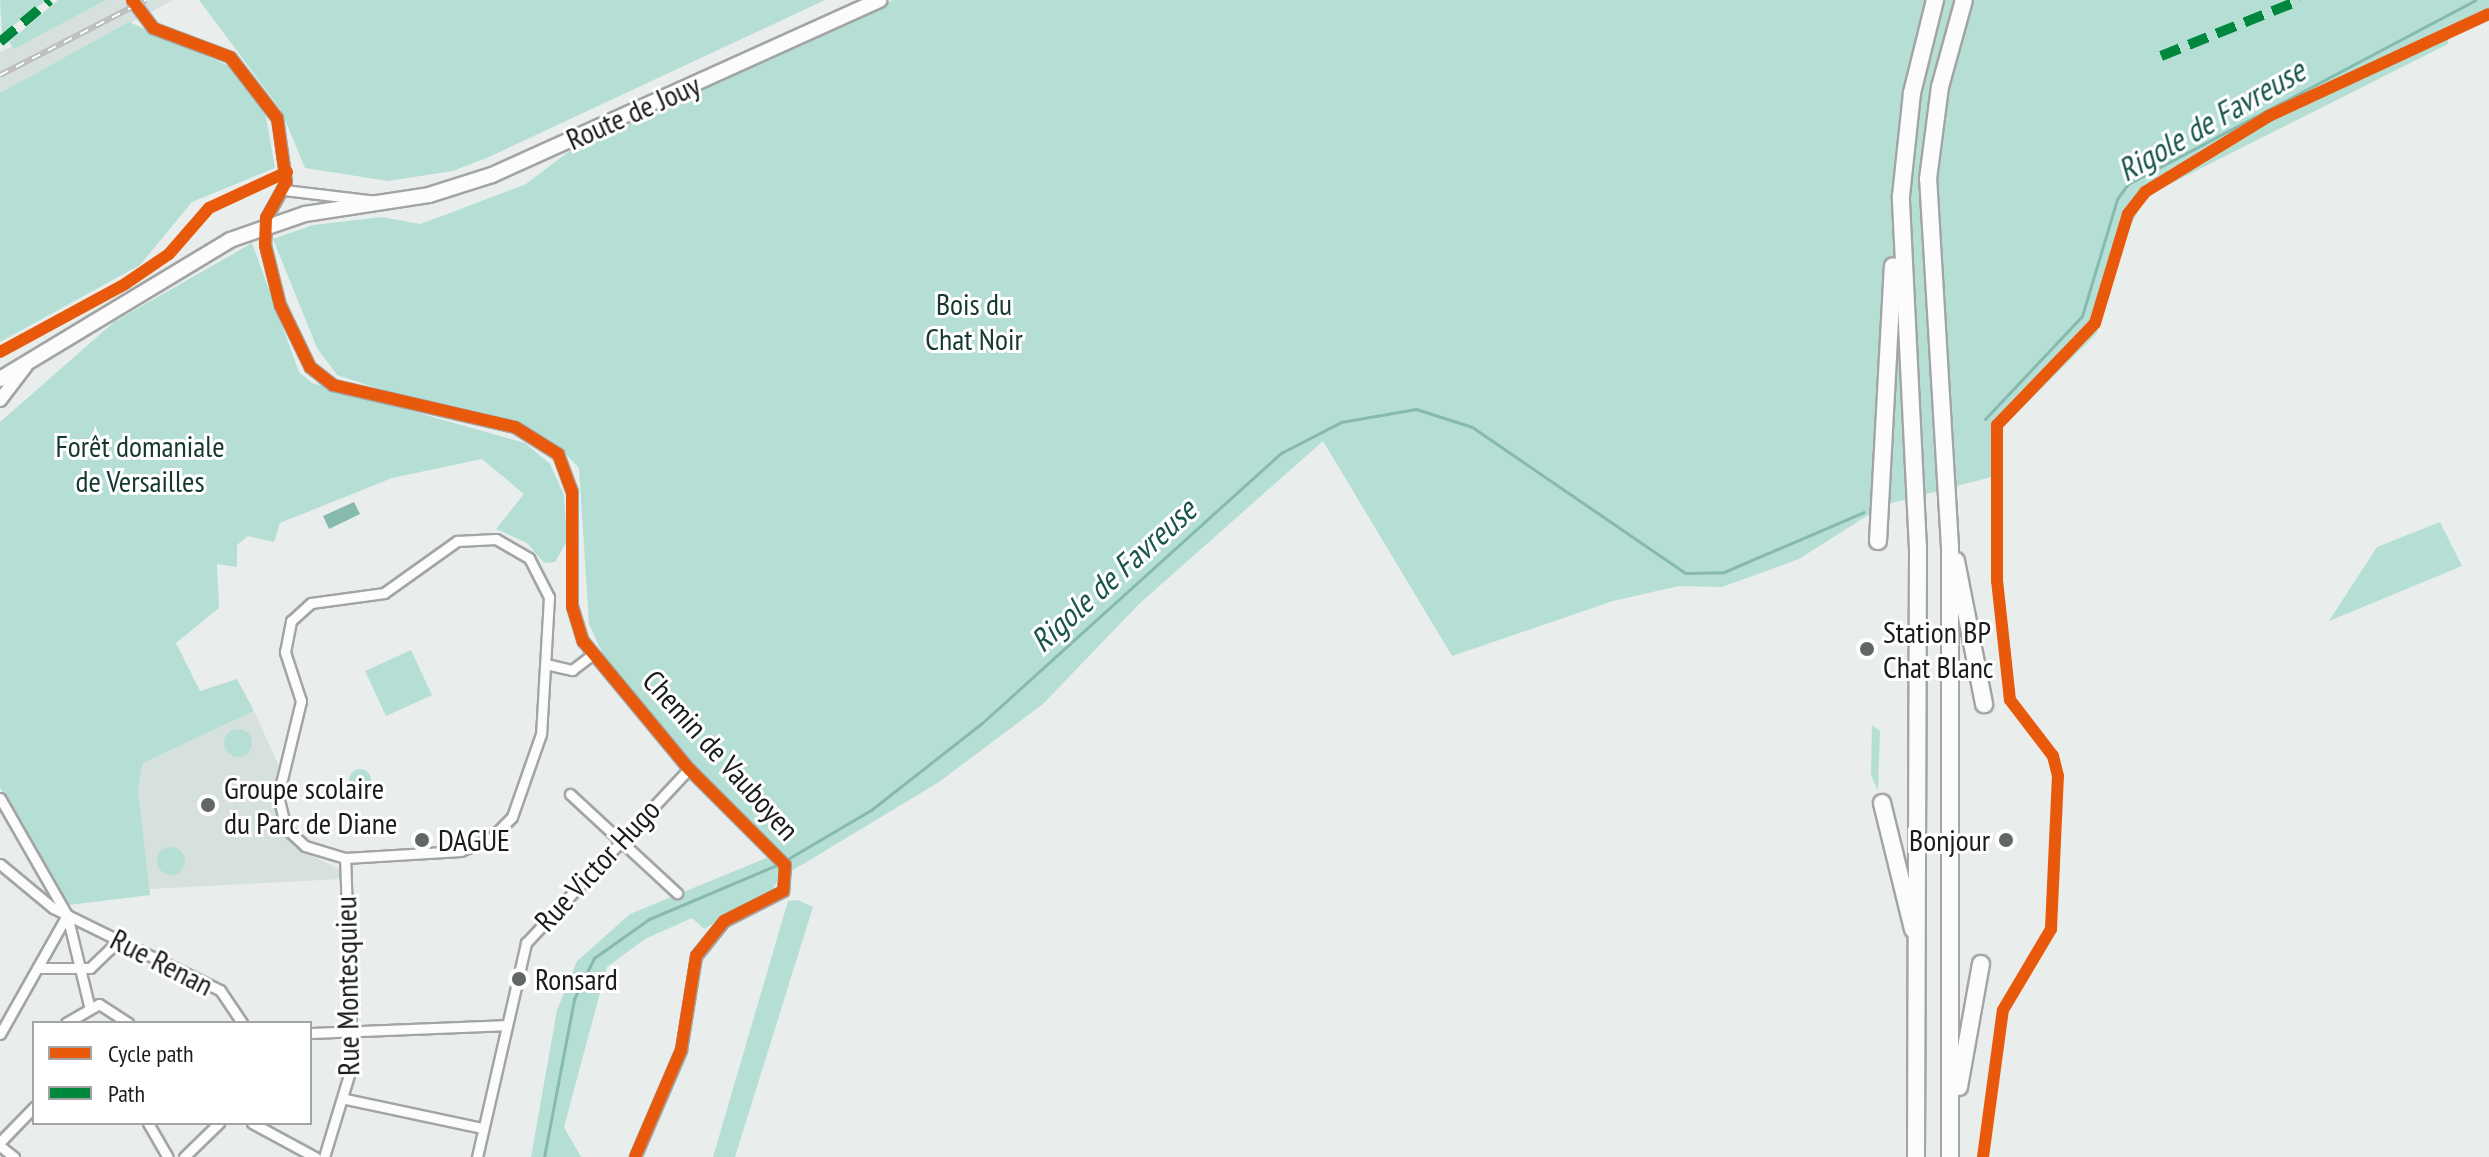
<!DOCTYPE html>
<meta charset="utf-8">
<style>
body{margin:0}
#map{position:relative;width:2489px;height:1157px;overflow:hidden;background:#e9eeec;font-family:"PT Sans Narrow",sans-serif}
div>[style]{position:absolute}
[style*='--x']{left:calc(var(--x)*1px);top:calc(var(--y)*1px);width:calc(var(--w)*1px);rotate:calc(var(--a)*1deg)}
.built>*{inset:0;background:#d6e1de}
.green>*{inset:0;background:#b5dfd5}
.round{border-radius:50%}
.water>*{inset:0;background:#86baae}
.stream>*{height:3px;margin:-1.5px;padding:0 1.5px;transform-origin:1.5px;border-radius:1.5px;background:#86baae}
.roads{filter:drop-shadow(2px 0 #a2a5a4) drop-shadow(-2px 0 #a2a5a4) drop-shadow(0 2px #a2a5a4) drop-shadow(0 -2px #a2a5a4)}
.minor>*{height:9px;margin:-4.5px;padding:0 4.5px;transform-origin:4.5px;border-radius:4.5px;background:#fcfcfc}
.tertiary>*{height:12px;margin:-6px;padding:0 6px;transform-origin:6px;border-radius:6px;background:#fcfcfc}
.secondary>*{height:14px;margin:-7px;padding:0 7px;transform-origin:7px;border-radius:7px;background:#fcfcfc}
.trunk>*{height:16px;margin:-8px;padding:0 8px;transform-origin:8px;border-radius:8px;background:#fcfcfc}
.rail>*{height:6px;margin-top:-3px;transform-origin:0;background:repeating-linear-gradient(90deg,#fff 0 9px,#bcbdbc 0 18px);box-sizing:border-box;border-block:2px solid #bcbdbc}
.quiet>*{height:10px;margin-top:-5px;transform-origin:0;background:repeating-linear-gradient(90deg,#00873e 0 20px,transparent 0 30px)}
.cycleway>*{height:12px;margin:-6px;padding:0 6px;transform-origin:6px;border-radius:6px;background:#e8590c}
.dots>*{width:22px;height:22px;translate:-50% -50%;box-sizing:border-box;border:4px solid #fff;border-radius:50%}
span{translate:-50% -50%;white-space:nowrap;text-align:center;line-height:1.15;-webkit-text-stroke:6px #fff;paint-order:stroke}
.street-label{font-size:30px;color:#1a1c1b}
.park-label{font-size:30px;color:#153831}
.poi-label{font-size:30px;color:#1a1c1b}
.left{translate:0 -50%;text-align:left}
.right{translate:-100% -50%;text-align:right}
.water-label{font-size:32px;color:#185449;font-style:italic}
.legend{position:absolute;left:32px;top:1021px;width:280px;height:104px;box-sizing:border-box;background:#fff;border:2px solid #a3a4a4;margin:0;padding:10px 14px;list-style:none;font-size:24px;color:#1a1c1b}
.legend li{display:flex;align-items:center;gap:16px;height:40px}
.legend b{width:40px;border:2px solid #a3a4a4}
</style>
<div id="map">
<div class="built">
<div style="clip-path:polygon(106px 0,173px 0,0 93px,0 52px)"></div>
<div style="clip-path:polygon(254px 711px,279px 766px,275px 798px,282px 827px,300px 850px,343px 871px,342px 879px,149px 889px,138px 789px,143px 763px)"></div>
</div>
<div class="green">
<div style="clip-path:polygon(0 0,47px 0,2px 34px)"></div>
<div style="clip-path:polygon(58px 0,106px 0,14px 49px,9px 42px)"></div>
<div style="clip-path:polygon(199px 0,825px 0,489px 157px,453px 171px,388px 181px,305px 168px,281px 110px)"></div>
<div style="clip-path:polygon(893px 0,2489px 0,2489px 13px,2448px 35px,2448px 44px,2146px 196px,2125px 237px,2097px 333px,2003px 427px,2003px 474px,1884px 505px,1799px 559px,1722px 587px,1679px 586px,1613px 601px,1452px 656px,1323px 441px,1138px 605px,1043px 704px,939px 782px,790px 872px,612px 674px,589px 624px,579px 468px,561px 449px,337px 375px,317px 348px,273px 239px,313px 225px,382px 217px,420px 224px,445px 215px,526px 184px,589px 136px)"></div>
<div style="clip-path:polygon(129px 22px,231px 67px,265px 112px,275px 168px,192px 202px,140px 265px,0 342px,0 93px)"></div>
<div style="clip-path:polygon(252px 243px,299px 372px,312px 383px,525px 443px,550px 464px,564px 495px,567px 541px,555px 562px,544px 563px,527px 543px,496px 529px,524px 494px,482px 459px,392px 478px,280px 523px,274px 542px,248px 536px,237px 545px,237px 567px,217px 564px,219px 608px,176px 643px,200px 691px,237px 679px,254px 711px,143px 763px,138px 789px,150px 895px,69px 905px,0 788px,0 422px,114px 322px)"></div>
<div style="clip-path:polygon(2440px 522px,2462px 566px,2329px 621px,2377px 547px)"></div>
<div style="clip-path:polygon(411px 650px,432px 695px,386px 716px,365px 671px)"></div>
<div style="clip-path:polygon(1872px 725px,1880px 731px,1878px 791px,1871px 775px)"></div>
<div class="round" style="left:224px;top:729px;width:28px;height:28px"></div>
<div class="round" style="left:349px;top:769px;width:22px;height:22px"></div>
<div class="round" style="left:157px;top:847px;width:28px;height:28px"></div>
<div style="clip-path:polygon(771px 856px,783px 869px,773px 889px,704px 929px,692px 918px,645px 939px,607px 967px,564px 1127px,581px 1157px,531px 1157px,557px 1010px,577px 961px,630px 914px)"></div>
<div style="clip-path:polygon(798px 900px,813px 907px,735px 1157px,713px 1157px,788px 901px)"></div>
</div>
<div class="water">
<div style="clip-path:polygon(354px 502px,360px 514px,329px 529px,323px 516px)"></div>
</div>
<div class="stream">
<div style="--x:1985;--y:419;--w:141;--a:-46.7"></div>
<div style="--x:2082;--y:316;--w:122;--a:-73.3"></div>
<div style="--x:2117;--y:199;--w:19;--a:-54"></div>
<div style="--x:2128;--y:184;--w:393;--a:-27.9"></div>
<div style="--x:786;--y:860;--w:99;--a:-30.5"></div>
<div style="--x:871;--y:810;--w:141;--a:-38.1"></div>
<div style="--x:982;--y:723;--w:403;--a:-42.1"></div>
<div style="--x:1281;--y:453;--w:68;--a:-27.3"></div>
<div style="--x:1341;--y:422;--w:76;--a:-9.8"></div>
<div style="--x:1416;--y:409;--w:59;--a:17.8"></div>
<div style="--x:1472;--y:427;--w:258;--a:34.4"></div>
<div style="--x:1685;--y:573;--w:39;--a:-1"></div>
<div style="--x:1724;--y:572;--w:152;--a:-23.2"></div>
<div style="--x:544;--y:1157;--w:161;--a:-79.2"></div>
<div style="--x:574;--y:999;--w:46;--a:-64"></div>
<div style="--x:594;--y:958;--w:67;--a:-35.3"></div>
<div style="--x:649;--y:919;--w:141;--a:-22.9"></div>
</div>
<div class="roads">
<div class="minor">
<div style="--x:132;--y:0;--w:35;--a:53"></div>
<div style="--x:153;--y:28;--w:82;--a:20.6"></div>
<div style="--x:230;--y:57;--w:77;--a:52.4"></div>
<div style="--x:277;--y:118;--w:65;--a:82"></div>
<div style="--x:286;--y:182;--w:41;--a:119.1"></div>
<div style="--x:266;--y:218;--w:27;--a:92"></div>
<div style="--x:265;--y:245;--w:62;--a:76"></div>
<div style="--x:280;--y:305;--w:69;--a:64.2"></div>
<div style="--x:310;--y:367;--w:29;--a:38"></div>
<div style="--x:333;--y:385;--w:187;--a:13"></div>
<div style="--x:515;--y:427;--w:51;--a:32.1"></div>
<div style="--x:558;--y:454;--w:40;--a:69.8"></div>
<div style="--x:572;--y:492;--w:114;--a:90"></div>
<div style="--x:572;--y:606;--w:37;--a:73"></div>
<div style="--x:583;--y:641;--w:166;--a:50.4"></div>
<div style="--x:689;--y:769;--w:136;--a:45"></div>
<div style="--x:785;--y:865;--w:26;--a:94"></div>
<div style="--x:783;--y:891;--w:66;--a:153"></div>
<div style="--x:724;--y:921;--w:45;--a:128.7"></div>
<div style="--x:696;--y:956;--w:95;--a:99.1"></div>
<div style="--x:681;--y:1050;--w:116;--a:113.3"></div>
<div style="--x:284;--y:190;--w:93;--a:6.8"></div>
<div style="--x:496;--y:539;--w:38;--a:30"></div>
<div style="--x:529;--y:558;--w:44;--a:62.9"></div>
<div style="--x:549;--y:597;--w:137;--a:93.3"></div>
<div style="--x:541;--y:734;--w:88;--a:109.3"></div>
<div style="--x:512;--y:817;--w:31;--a:135"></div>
<div style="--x:490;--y:839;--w:31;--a:158"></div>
<div style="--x:461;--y:851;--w:116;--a:176.5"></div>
<div style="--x:345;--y:858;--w:42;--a:-163.3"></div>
<div style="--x:305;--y:846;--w:26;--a:-137"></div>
<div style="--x:286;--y:828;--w:33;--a:-104"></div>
<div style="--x:278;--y:796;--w:98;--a:-76.4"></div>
<div style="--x:301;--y:701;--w:52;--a:-108.1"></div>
<div style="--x:285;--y:652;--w:32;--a:-79"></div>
<div style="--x:291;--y:621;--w:27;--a:-42"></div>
<div style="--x:311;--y:603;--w:74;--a:-7.8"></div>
<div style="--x:384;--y:593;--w:90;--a:-35.5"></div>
<div style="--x:457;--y:541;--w:39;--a:-3"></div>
<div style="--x:550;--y:665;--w:23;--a:13"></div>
<div style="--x:572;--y:670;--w:25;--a:-37"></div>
<div style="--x:570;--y:794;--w:146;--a:42.8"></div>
<div style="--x:0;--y:798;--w:135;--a:60.2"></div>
<div style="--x:67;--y:915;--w:93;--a:76.3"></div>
<div style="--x:0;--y:864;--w:69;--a:39.7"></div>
<div style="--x:53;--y:908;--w:186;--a:26.2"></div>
<div style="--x:220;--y:990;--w:40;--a:56"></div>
<div style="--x:39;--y:968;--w:51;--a:0"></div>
<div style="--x:90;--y:968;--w:40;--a:-44"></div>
<div style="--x:66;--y:1023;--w:38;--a:-30"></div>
<div style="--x:99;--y:1004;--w:35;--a:33"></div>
<div style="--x:310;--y:1033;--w:195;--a:-2.3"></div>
<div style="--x:0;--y:1034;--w:137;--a:-60.6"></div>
<div style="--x:346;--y:1099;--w:140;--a:12"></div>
<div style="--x:148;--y:1123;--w:39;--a:60"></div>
<div style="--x:252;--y:1123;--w:72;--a:28.4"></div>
<div style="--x:0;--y:1142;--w:49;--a:-45.8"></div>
<div style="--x:0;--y:1146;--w:18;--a:38"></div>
<div style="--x:184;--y:1157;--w:49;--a:-44.2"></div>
<div style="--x:324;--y:1157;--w:96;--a:-73.1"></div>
<div style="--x:352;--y:1065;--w:207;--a:-91.9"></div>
<div style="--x:477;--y:1157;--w:220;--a:-77.1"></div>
<div style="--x:526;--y:943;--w:238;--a:-46.9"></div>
</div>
<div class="tertiary">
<div style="--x:0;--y:400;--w:43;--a:-52.6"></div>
</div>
<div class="secondary">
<div style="--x:0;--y:379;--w:269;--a:-31.1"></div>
<div style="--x:230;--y:240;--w:79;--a:-19.1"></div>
<div style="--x:305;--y:214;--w:125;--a:-8.7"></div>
<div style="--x:429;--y:195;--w:66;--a:-17.6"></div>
<div style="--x:492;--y:175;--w:425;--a:-24.3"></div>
</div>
<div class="trunk">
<div style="--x:1878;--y:541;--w:275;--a:-86.9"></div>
<div style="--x:1956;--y:561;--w:146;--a:78.9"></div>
<div style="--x:1882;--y:803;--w:130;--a:76.2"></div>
<div style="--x:1959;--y:1087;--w:125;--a:-79.9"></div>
<div style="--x:1916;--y:1157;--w:608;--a:-89.81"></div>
<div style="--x:1918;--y:549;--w:353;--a:-92.8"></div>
<div style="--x:1901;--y:196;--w:104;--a:-83.9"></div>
<div style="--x:1912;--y:93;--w:96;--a:-76.1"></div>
<div style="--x:1950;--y:1157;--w:610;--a:-90"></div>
<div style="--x:1950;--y:547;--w:369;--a:-93.4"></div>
<div style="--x:1928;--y:179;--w:93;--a:-82.6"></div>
<div style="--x:1940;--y:87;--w:90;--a:-74.6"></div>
</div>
</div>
<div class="rail">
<div style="--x:0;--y:75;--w:164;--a:-27.2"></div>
</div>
<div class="quiet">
<div style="--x:0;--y:42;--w:65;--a:-40"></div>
<div style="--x:2161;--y:56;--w:150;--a:-21.9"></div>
</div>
<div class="cycleway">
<div style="--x:132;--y:0;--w:35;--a:53"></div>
<div style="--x:153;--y:28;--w:82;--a:20.6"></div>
<div style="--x:230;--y:57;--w:77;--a:52.4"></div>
<div style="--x:277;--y:118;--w:65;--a:82"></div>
<div style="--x:286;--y:182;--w:41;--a:119.1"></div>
<div style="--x:266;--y:218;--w:27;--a:92"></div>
<div style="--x:265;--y:245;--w:62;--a:76"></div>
<div style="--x:280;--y:305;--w:69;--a:64.2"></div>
<div style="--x:310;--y:367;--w:29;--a:38"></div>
<div style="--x:333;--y:385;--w:187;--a:13"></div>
<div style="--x:515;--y:427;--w:51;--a:32.1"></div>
<div style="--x:558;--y:454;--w:40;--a:69.8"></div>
<div style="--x:572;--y:492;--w:114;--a:90"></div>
<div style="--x:572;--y:606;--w:37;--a:73"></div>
<div style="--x:583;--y:641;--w:166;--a:50.4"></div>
<div style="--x:689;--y:769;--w:136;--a:45"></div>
<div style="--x:785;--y:865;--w:26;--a:94"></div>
<div style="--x:783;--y:891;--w:66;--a:153"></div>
<div style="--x:724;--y:921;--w:45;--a:128.7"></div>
<div style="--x:696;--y:956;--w:95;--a:99.1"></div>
<div style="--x:681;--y:1050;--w:116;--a:113.3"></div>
<div style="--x:0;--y:352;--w:142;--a:-28.5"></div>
<div style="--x:125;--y:284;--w:53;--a:-34.3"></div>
<div style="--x:169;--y:254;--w:61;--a:-49"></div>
<div style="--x:209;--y:208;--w:86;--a:-24.8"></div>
<div style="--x:1983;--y:1157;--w:148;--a:-82.3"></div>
<div style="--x:2003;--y:1010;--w:94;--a:-59.3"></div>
<div style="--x:2051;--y:929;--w:153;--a:-87.4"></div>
<div style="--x:2058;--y:776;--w:21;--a:-104"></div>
<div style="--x:2053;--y:756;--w:71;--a:-127.5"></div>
<div style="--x:2010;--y:700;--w:120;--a:-96.2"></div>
<div style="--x:1997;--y:581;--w:156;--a:-90"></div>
<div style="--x:1997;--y:425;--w:141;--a:-46.1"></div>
<div style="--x:2095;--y:323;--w:114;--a:-73.2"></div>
<div style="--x:2128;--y:214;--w:28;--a:-52"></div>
<div style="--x:2145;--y:192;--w:145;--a:-31.5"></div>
<div style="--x:2269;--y:116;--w:242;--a:-24.9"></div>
</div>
<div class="dots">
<div style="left:1867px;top:649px;background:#626664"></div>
<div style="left:208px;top:805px;background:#626664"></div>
<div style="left:422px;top:840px;background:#626664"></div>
<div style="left:2006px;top:840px;background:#626664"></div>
<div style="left:519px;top:979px;background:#626664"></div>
</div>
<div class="street-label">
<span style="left:633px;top:112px;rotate:-24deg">Route de Jouy</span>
<span style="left:721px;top:755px;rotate:48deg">Chemin de Vauboyen</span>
<span style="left:597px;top:865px;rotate:-47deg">Rue Victor Hugo</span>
<span style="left:162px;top:962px;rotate:27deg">Rue Renan</span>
<span style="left:347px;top:986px;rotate:-91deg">Rue Montesquieu</span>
</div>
<div class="park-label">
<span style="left:974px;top:321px">Bois du<br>Chat Noir</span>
<span style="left:140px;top:463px">Forêt domaniale<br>de Versailles</span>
</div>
<div class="poi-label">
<span class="left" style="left:1883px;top:649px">Station BP<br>Chat Blanc</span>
<span class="left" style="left:224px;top:805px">Groupe scolaire<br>du Parc de Diane</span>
<span class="left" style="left:438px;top:840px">DAGUE</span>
<span class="right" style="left:1990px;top:840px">Bonjour</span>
<span class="left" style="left:535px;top:979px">Ronsard</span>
</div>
<div class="water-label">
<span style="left:2211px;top:120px;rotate:-30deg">Rigole de Favreuse</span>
<span style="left:1113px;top:575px;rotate:-42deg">Rigole de Favreuse</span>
</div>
<ul class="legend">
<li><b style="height:10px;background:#e8590c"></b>Cycle path</li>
<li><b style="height:10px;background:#00873e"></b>Path</li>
</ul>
</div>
